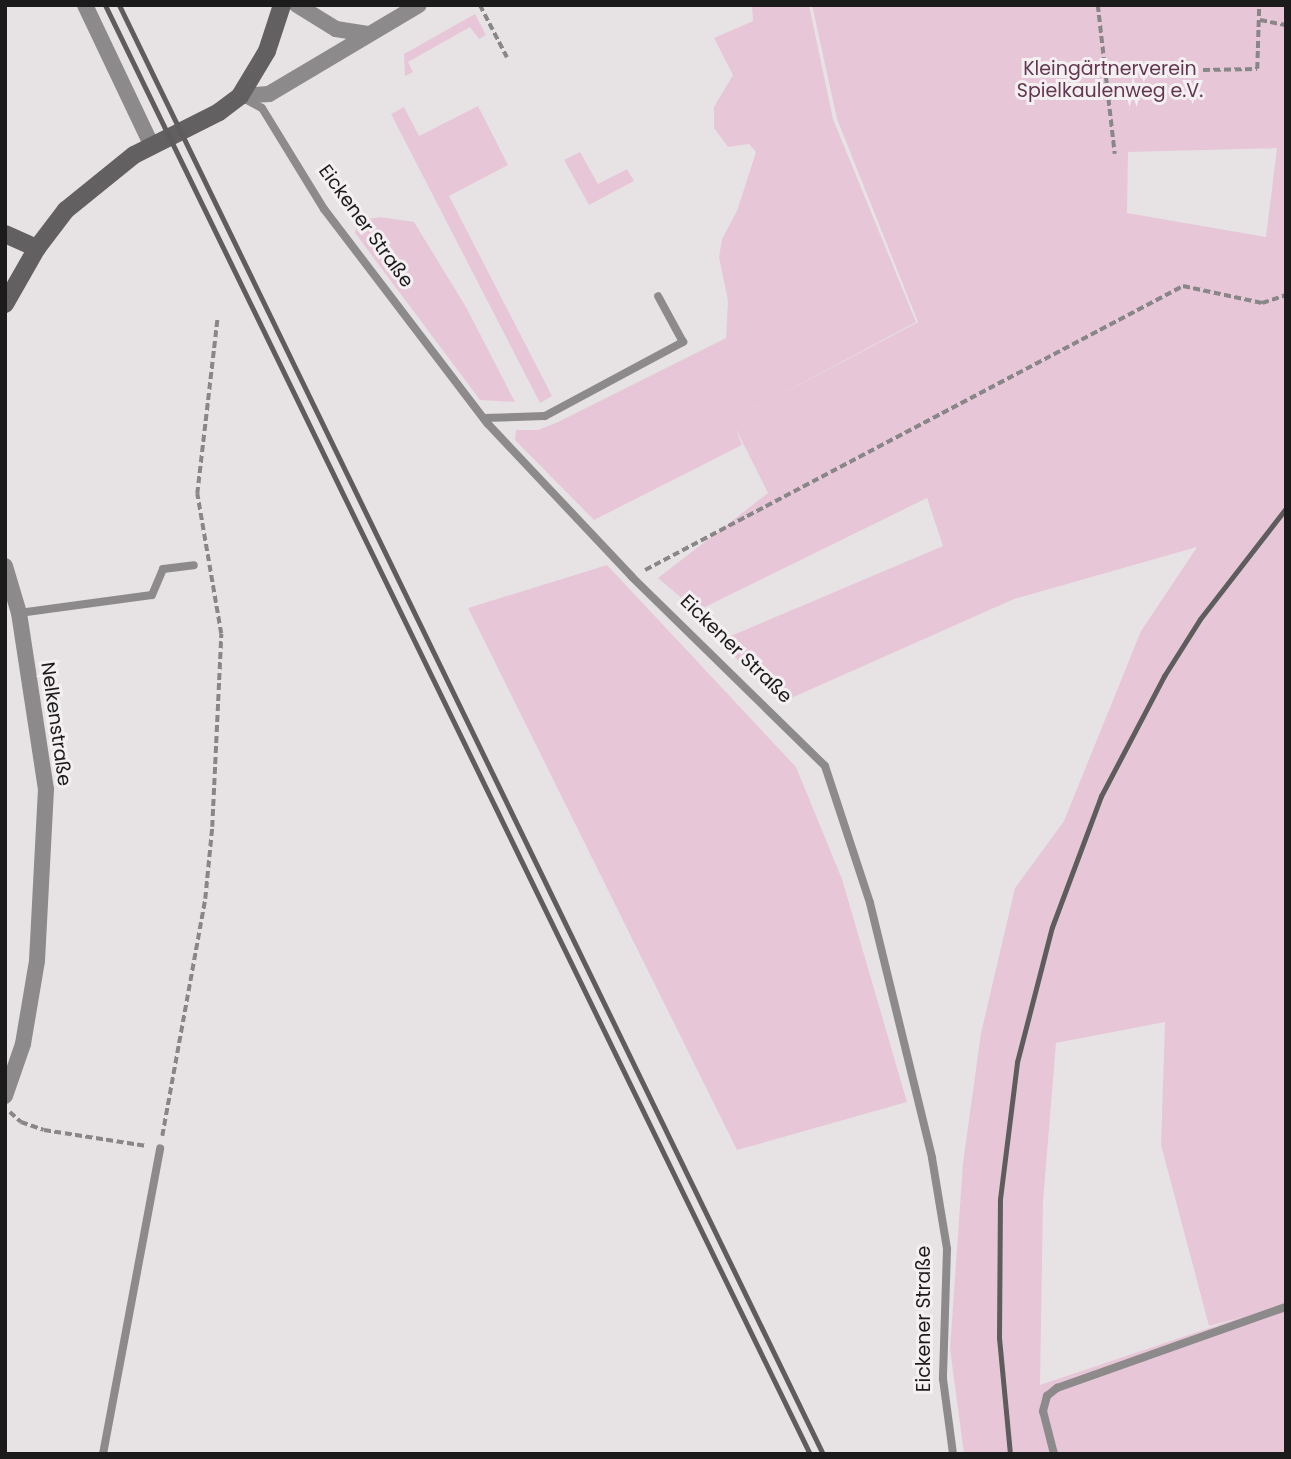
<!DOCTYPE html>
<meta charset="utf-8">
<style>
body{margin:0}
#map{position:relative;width:1291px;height:1459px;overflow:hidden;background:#e7e3e5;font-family:Poppins,sans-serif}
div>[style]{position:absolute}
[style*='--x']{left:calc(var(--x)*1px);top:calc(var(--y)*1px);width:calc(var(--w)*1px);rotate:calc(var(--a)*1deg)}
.green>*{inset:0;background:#e7c7d7}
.path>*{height:3.5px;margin-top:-1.75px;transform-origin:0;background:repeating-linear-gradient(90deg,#898687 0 7px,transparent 0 10.5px)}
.lane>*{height:8px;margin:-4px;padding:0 4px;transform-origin:4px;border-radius:4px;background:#8c8a8b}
.street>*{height:16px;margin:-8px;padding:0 8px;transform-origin:8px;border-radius:8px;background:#8c8a8b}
.secondary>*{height:18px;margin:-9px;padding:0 9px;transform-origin:9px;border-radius:9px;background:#636061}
.rail>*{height:5px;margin:-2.5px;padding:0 2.5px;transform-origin:2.5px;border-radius:2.5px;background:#5e5c5d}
span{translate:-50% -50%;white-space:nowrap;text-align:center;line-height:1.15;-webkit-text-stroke:6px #f4f0f2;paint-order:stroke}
.park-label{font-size:19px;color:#63364f}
.street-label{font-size:19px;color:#1c1b1b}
.frame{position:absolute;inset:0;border:7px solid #1c1b1b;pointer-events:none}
</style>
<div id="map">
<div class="green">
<div style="clip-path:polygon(evenodd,752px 5px,809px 5px,833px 119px,916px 322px,731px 421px,918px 322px,837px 119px,812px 5px,1286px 5px,1286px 1454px,964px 1454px,950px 1349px,963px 1163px,981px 1033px,1015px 888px,1064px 821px,1141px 631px,1197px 547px,1014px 599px,780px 703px,719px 641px,943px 546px,927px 498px,697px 611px,658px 578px,768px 493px,736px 429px,742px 445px,594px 520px,515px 440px,516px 430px,538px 430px,558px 422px,726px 338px,728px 301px,719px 257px,722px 239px,737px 211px,756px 152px,749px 144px,728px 147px,714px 128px,714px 107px,733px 75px,714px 38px,753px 21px,752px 5px,1277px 148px,1266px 237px,1127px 213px,1128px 152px,1277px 148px,752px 5px,1165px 1022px,1161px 1145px,1209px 1326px,1242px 1317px,1040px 1385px,1043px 1202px,1056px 1043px,1165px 1022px)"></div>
<div style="clip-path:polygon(475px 14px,486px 35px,479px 39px,470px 27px,408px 62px,413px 72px,405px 76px,404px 54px)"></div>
<div style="clip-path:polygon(478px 106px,508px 165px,449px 196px,552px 396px,540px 403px,391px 114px,404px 107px,419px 136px)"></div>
<div style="clip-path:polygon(580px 152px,598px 184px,627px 169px,634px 181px,589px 205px,564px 160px)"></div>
<div style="clip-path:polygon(380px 217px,414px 222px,466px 307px,515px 402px,480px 400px,355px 233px,358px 221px)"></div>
<div style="clip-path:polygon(607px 565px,796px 767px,842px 879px,907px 1102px,737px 1150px,468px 608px)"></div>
</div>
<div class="path">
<div style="--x:480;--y:5;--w:59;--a:62.6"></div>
<div style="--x:1098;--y:5;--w:150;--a:83.5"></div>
<div style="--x:1260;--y:20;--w:26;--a:11"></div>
<div style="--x:1203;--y:70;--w:54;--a:-1.1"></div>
<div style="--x:1257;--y:69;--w:64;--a:-88.2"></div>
<div style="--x:645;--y:570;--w:608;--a:-27.83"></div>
<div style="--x:1183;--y:286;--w:81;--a:12.1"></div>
<div style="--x:1262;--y:303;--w:25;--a:-18"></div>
<div style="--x:10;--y:1112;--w:15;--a:42"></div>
<div style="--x:21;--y:1122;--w:24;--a:19"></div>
<div style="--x:44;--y:1130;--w:104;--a:8.8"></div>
<div style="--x:162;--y:1136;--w:241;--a:-79.7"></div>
<div style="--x:205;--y:899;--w:72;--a:-84.4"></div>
<div style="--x:212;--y:827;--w:193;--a:-87.3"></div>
<div style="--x:221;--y:634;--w:142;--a:-99.7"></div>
<div style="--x:197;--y:494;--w:175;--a:-83.4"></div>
</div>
<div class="lane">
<div style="--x:243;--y:98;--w:21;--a:28"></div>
<div style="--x:262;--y:108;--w:119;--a:58.5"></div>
<div style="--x:324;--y:209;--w:270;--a:52.7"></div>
<div style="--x:488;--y:424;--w:210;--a:46.7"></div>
<div style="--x:632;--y:577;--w:270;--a:44.4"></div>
<div style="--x:825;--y:766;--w:144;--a:71.8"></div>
<div style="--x:870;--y:903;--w:262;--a:76.3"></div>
<div style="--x:932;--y:1158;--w:92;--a:80.6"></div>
<div style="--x:947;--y:1249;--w:130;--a:91.8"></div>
<div style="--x:943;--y:1379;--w:76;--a:82.4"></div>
<div style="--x:484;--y:418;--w:61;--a:-1.9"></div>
<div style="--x:545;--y:416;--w:157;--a:-28.2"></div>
<div style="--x:683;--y:342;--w:52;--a:-118.5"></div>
<div style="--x:19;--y:613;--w:134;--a:-7.7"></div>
<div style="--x:152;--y:595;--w:28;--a:-67"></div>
<div style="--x:163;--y:569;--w:31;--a:-7"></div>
<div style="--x:103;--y:1454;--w:311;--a:-79.4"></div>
<div style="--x:1054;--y:1454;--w:44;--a:-104.3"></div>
<div style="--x:1043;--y:1411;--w:16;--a:-75"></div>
<div style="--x:1047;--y:1396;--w:13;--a:-39"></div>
<div style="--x:1057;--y:1388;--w:243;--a:-19.5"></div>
</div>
<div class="street">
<div style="--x:85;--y:5;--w:154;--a:64.6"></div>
<div style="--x:297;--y:5;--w:46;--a:31.6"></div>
<div style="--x:336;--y:29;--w:32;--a:9"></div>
<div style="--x:240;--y:96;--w:29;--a:-4"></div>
<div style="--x:269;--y:94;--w:174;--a:-30.7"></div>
<div style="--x:5;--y:566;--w:49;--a:73.4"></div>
<div style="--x:19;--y:613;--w:178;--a:81.3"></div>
<div style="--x:46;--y:789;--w:172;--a:93"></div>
<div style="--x:37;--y:961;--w:84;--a:99.6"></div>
<div style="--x:23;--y:1044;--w:55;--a:109.1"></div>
</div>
<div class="secondary">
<div style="--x:5;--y:234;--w:35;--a:24"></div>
<div style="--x:5;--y:304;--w:64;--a:-60.3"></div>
<div style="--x:37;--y:248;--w:48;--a:-52.7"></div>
<div style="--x:66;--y:210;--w:87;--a:-39"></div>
<div style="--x:134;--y:155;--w:95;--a:-26.8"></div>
<div style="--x:219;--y:112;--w:26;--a:-37"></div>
<div style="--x:240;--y:96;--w:52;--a:-59"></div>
<div style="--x:267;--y:51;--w:48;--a:-71.9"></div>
</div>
<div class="rail">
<div style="--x:105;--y:5;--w:1611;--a:64.06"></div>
<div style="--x:119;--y:5;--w:1611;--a:64.09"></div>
<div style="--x:1010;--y:1454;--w:117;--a:-95.4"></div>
<div style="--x:999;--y:1338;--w:139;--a:-89.6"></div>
<div style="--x:1000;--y:1199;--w:138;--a:-82.9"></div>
<div style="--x:1017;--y:1062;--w:139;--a:-75.5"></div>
<div style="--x:1052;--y:927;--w:140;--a:-69.5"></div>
<div style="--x:1101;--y:796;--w:136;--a:-62.3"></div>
<div style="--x:1164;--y:676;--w:67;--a:-57.7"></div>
<div style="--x:1200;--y:619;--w:140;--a:-52.2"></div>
</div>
<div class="park-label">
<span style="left:1110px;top:80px">Kleingärtnerverein<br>Spielkaulenweg e.V.</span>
</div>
<div class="street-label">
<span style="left:366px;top:226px;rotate:54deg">Eickener Straße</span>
<span style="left:736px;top:649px;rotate:44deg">Eickener Straße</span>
<span style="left:56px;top:724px;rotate:82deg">Nelkenstraße</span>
<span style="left:924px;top:1319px;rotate:-90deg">Eickener Straße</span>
</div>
<div class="frame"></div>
</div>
